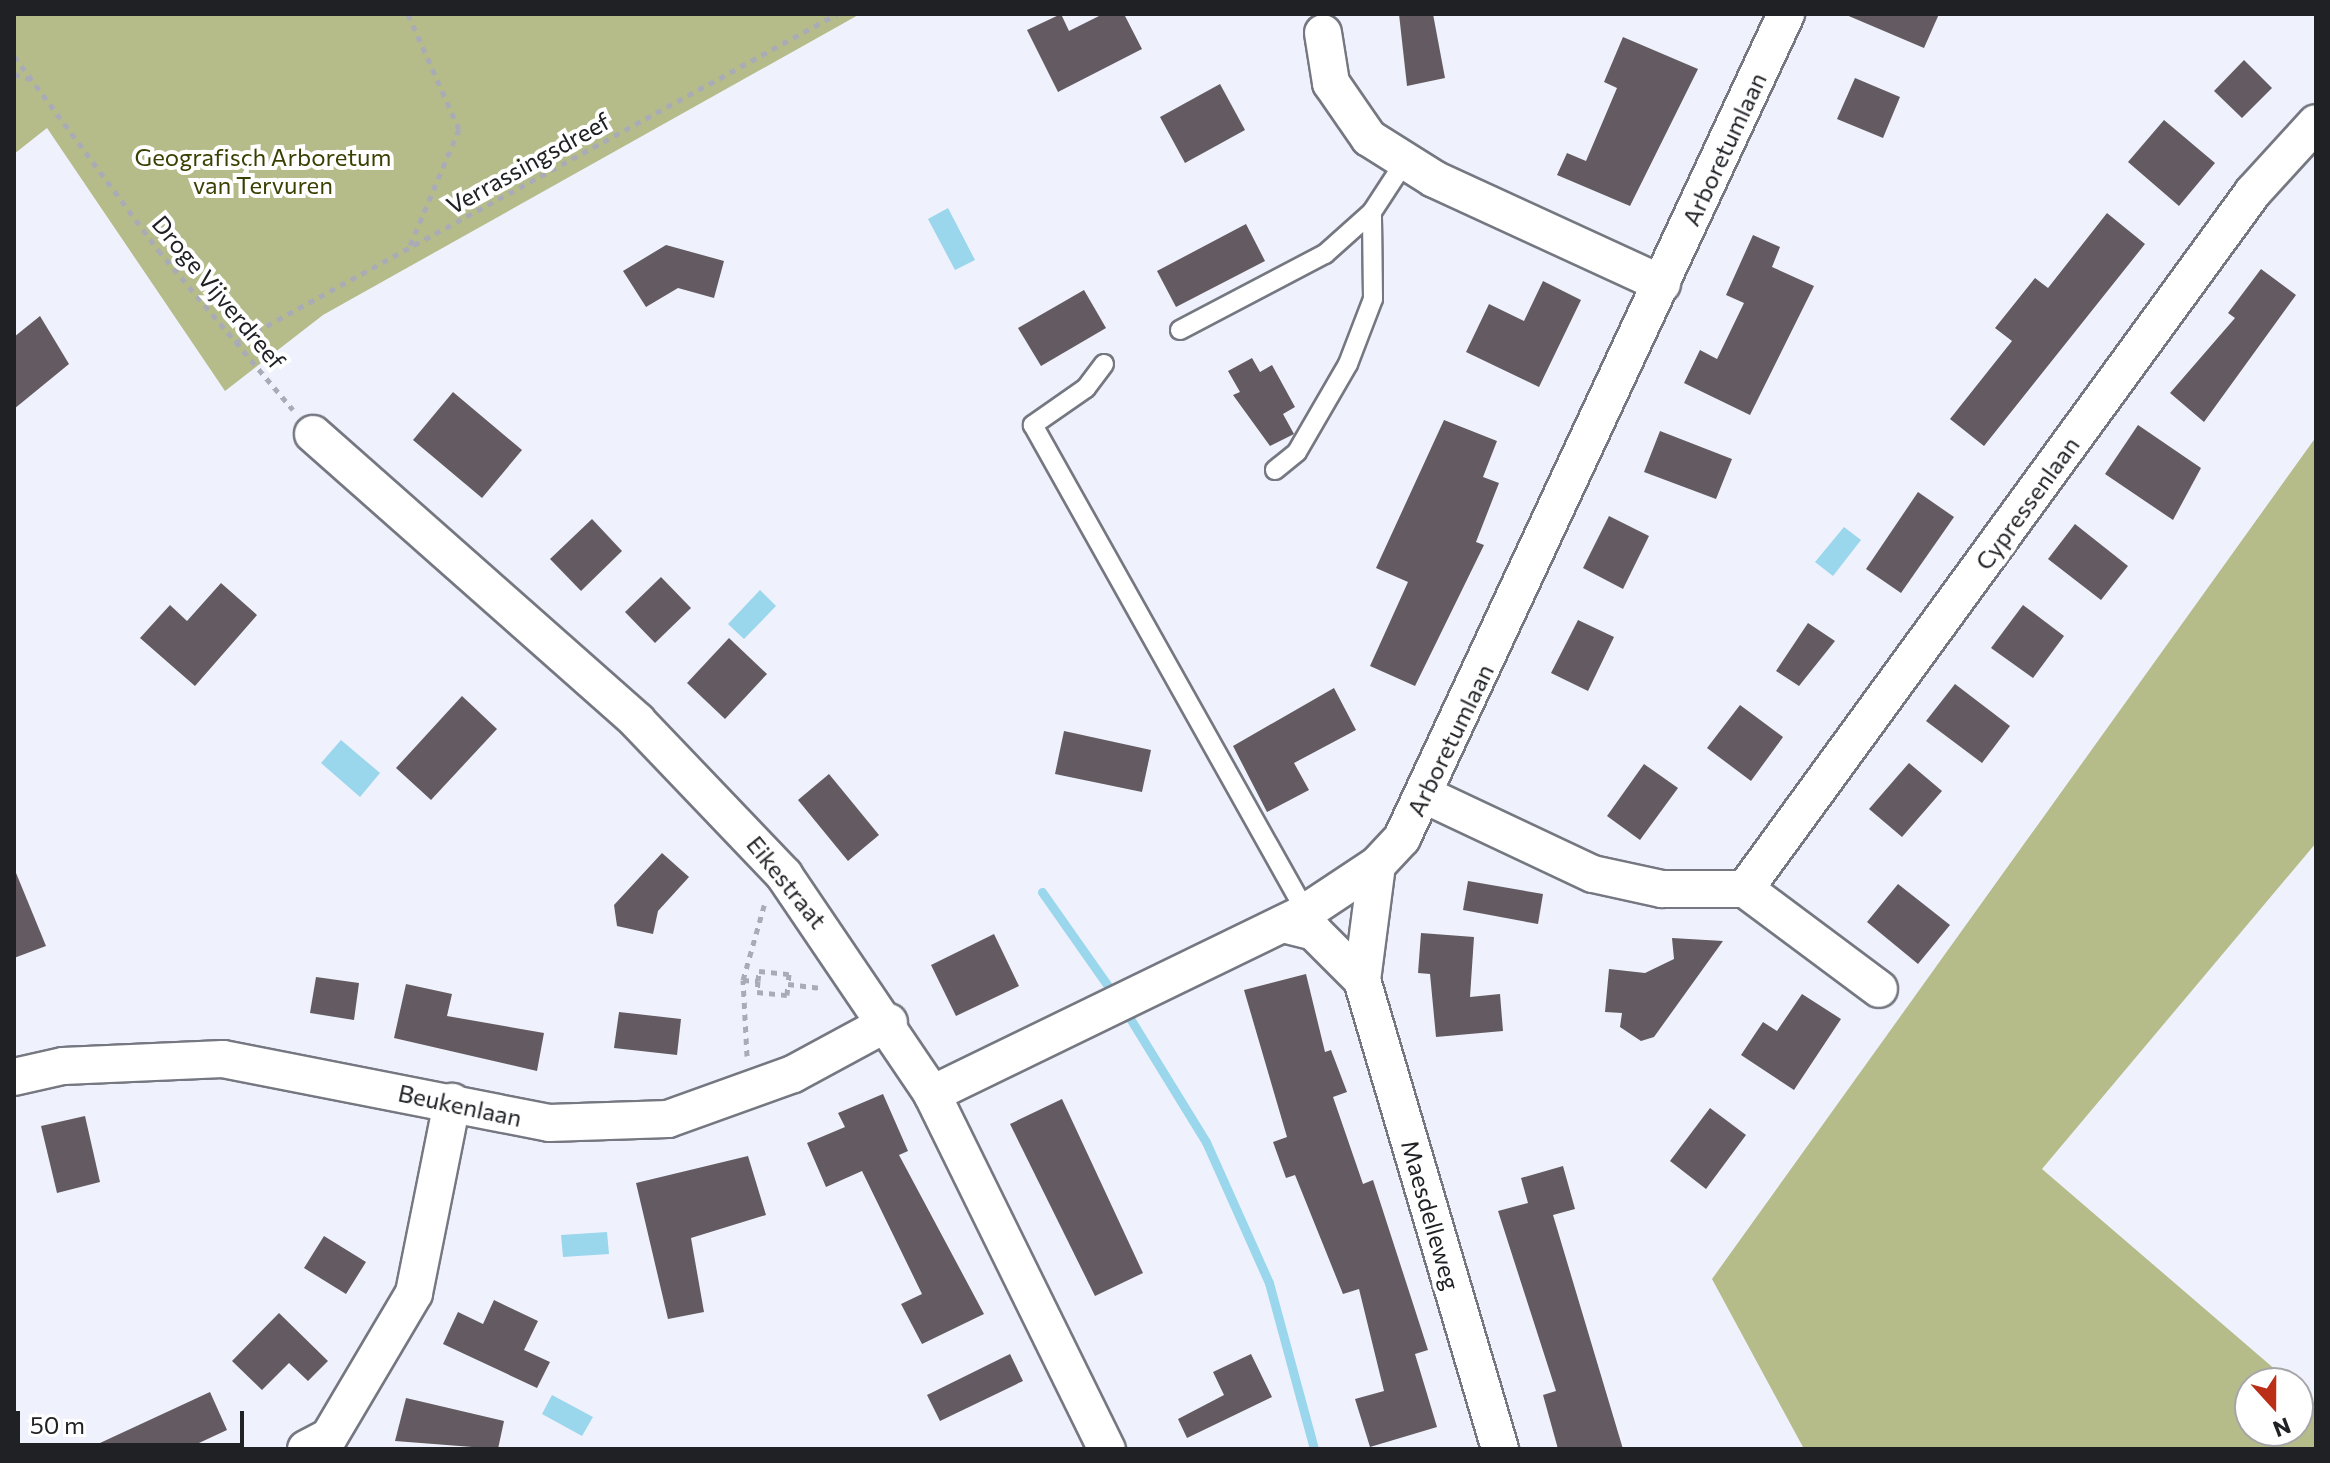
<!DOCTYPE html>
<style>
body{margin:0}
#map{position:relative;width:2330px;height:1463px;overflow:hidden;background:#eff2fd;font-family:Commissioner,sans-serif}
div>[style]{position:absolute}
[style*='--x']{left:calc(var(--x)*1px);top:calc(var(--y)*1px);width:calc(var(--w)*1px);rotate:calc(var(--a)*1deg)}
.forest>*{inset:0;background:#b5bc8a}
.water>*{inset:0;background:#9ad6ec}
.stream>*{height:9px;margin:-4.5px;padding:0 4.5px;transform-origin:4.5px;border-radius:4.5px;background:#9ad6ec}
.building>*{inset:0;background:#635b61}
.path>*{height:5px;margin-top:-2.5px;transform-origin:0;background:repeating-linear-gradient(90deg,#aaacb5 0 6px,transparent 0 12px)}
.roads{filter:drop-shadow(2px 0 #757881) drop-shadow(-2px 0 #757881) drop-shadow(0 2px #757881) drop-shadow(0 -2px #757881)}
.lane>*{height:18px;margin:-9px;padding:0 9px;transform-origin:9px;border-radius:9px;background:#fff}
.street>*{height:36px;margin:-18px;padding:0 18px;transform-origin:18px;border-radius:18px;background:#fff}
span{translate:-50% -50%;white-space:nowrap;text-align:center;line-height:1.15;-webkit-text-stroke:8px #fff;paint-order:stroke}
.street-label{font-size:24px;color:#202125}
.park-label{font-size:24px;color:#3b4002}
.frame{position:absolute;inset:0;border:16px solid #202125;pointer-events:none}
.north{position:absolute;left:2234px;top:1367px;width:80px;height:80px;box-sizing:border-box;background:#fff;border:2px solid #a6a6a8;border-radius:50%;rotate:159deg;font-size:22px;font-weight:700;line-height:32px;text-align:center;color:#202125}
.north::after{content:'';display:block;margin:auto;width:28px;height:36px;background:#bb2f19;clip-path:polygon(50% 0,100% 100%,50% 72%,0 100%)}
.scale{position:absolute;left:16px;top:1411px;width:228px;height:36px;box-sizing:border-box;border:4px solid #202125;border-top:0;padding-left:10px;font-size:24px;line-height:28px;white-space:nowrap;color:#202125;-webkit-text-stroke:6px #fff;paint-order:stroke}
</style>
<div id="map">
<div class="forest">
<div style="clip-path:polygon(14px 14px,860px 14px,323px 315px,225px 391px,47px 128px,14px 154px)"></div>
<div style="clip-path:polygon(2316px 437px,2316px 843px,2042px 1169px,2291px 1383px,2250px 1383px,2250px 1431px,2298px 1431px,2298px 1389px,2316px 1404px,2316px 1449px,1804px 1449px,1712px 1279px)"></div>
</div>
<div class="water">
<div style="clip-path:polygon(948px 208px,975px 260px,955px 270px,928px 219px)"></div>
<div style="clip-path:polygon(1844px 527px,1861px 540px,1833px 576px,1815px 562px)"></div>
<div style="clip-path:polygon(760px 590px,776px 606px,744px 639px,728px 624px)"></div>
<div style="clip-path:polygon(341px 740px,380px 773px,360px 797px,321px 763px)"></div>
<div style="clip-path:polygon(607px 1232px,609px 1254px,563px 1257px,561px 1235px)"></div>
<div style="clip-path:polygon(552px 1395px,593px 1417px,582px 1436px,542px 1414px)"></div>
</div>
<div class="stream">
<div style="--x:1042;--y:892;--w:115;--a:54.9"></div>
<div style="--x:1131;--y:1020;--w:143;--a:58.4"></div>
<div style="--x:1206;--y:1142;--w:154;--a:65.9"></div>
<div style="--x:1269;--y:1283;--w:172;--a:74.8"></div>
</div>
<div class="building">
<div style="clip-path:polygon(1061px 14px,1069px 31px,1103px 14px,1124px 14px,1142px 49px,1058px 92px,1027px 30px)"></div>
<div style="clip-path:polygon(1399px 14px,1433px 14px,1445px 78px,1407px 86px)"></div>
<div style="clip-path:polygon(1844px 14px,1939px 14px,1924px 48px)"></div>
<div style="clip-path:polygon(1623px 37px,1698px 69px,1630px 206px,1557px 175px,1567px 153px,1586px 161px,1617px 88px,1604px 82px)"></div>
<div style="clip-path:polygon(2244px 60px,2272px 88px,2242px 118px,2214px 91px)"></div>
<div style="clip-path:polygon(1855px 78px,1900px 97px,1883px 138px,1837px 119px)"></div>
<div style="clip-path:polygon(1220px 84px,1245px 130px,1185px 163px,1160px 117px)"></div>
<div style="clip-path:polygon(2164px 120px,2215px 163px,2179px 206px,2128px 162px)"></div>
<div style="clip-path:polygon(2107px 213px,2145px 244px,1984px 446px,1950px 419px,2012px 341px,1995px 328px,2035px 278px,2048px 288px)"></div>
<div style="clip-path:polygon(1246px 224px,1265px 261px,1176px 307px,1157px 271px)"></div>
<div style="clip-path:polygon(1753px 235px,1780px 247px,1772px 267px,1814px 286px,1750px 415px,1684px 383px,1700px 350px,1717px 359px,1744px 303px,1726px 295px)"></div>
<div style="clip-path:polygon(666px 245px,724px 261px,714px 298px,678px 288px,646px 307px,623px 271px)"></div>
<div style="clip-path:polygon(2261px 269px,2296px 295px,2204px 422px,2170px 393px,2235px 318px,2228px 313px)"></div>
<div style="clip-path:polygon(1543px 281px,1581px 300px,1539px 387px,1466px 352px,1489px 304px,1524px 321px)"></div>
<div style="clip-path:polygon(1084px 290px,1106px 328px,1041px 366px,1018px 328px)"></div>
<div style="clip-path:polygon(40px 316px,69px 364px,14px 409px,14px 337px)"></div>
<div style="clip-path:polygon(1252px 358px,1260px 372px,1272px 365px,1295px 407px,1283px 414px,1294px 434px,1270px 446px,1233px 395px,1240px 392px,1228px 371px)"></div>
<div style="clip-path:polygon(453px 392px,522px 450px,482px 498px,413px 440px)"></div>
<div style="clip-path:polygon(1444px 420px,1497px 441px,1483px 477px,1499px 483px,1476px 542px,1484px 545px,1415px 686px,1370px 666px,1408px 582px,1376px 568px)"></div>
<div style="clip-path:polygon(2138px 425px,2201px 468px,2173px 520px,2105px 474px)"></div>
<div style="clip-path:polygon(1660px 431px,1732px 459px,1716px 499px,1644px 472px)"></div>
<div style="clip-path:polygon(1918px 492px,1954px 517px,1901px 593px,1866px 569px)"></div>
<div style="clip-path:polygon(1609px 516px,1649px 536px,1623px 589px,1583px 568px)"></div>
<div style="clip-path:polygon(592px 519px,622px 551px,581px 591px,550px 559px)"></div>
<div style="clip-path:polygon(2075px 524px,2128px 566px,2101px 600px,2048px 559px)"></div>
<div style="clip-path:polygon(661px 577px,691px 608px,655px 643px,625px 612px)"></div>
<div style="clip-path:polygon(221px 583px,257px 615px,195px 686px,140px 638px,170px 605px,187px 621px)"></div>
<div style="clip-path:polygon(2023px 605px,2064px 636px,2033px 678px,1991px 648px)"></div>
<div style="clip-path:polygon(1578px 620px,1614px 637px,1588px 691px,1551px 673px)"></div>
<div style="clip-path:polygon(1808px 623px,1835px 641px,1799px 686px,1776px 671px)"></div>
<div style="clip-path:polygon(729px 638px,767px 674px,725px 719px,687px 683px)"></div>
<div style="clip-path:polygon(1955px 684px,2010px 726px,1982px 763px,1926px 721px)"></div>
<div style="clip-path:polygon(1334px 688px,1356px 730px,1294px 763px,1309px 790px,1267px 812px,1233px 746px)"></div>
<div style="clip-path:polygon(462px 696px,497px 729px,431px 800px,396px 768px)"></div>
<div style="clip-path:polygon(1740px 705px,1783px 737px,1751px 781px,1707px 748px)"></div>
<div style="clip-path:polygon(1064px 731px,1151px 750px,1142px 792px,1055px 774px)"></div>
<div style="clip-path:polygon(1909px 763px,1942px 791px,1902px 837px,1869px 809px)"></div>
<div style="clip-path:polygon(1644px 764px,1678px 788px,1640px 840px,1607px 816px)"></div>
<div style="clip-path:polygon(829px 774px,879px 835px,848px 861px,798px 800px)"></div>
<div style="clip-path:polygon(662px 853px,689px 877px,658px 911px,653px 934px,617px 926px,614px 905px)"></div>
<div style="clip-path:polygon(14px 868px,46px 946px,14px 958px)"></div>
<div style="clip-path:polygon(1468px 881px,1543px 894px,1538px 924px,1463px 910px)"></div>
<div style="clip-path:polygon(1898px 884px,1950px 925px,1918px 964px,1867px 922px)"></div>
<div style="clip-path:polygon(1421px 933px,1474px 937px,1470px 997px,1500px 994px,1503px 1031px,1436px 1037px,1430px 974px,1418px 973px)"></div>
<div style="clip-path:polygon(994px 934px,1019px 986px,956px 1016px,931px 965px)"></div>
<div style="clip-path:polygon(1672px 938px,1723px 941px,1654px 1037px,1641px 1041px,1620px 1027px,1622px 1013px,1605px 1012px,1609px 969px,1645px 973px,1674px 959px)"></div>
<div style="clip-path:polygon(1306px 974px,1325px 1052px,1331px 1050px,1347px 1092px,1333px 1097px,1363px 1184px,1373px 1180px,1428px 1350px,1415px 1354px,1437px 1427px,1370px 1447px,1355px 1399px,1384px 1391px,1359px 1289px,1343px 1294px,1295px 1175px,1286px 1178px,1273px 1142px,1287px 1137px,1244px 990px)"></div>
<div style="clip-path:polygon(316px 977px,359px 983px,354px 1020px,310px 1013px)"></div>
<div style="clip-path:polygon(406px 984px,452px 994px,447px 1016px,544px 1033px,537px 1071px,394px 1038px)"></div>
<div style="clip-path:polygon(1802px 994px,1841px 1019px,1794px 1090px,1741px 1055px,1763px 1022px,1777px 1031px)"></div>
<div style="clip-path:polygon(619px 1012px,681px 1019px,677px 1055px,614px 1048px)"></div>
<div style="clip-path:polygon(883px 1094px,908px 1151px,899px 1155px,984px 1314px,922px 1344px,901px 1304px,922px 1294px,862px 1171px,826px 1187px,807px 1143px,845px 1127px,838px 1113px)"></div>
<div style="clip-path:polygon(1062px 1099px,1143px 1273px,1095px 1296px,1010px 1124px)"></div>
<div style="clip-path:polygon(1710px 1108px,1746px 1135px,1706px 1189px,1670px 1161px)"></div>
<div style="clip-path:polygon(85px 1116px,100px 1182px,57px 1193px,41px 1126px)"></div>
<div style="clip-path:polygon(748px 1156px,766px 1215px,691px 1238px,704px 1312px,668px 1319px,636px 1183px)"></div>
<div style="clip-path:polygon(1563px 1166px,1575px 1209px,1553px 1215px,1623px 1449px,1558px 1449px,1543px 1395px,1556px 1391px,1498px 1211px,1528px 1203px,1521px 1178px)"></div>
<div style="clip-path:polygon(324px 1236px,366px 1262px,346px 1294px,304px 1268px)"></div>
<div style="clip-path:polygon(494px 1300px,538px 1321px,524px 1350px,550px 1362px,537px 1388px,443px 1344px,458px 1312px,483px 1324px)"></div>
<div style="clip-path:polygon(279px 1313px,328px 1361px,308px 1381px,289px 1363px,262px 1390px,232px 1361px)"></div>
<div style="clip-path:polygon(1010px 1354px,1023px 1381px,940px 1421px,927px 1395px)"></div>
<div style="clip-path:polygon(1251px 1354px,1272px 1397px,1187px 1438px,1178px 1419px,1224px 1395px,1213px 1372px)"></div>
<div style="clip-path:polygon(210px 1392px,227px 1430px,186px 1449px,87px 1449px)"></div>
<div style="clip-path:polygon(406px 1398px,504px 1421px,498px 1449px,395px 1441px)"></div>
</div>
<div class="path">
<div style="--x:408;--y:14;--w:126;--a:66.1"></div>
<div style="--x:459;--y:129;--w:129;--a:112.8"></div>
<div style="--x:14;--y:56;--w:242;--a:53.4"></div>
<div style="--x:158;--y:250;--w:209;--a:49.8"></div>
<div style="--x:14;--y:74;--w:16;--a:18"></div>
<div style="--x:235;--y:343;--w:686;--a:-28.66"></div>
<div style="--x:743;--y:980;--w:15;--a:4"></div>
<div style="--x:758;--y:981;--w:11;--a:95"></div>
<div style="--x:757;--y:992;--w:30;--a:6"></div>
<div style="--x:787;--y:995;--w:11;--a:-85"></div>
<div style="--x:758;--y:981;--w:10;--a:-84"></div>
<div style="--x:759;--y:971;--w:30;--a:6"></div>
<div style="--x:789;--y:974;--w:10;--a:96"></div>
<div style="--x:788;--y:984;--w:31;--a:7"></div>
<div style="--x:747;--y:1056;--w:76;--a:-93"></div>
<div style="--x:743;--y:980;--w:81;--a:-74.2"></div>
</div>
<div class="roads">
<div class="lane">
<div style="--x:1180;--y:330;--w:164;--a:-27.7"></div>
<div style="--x:1325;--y:254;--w:63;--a:-41.8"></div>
<div style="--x:1372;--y:212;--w:59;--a:-56.9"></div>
<div style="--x:1104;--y:364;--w:30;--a:127"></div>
<div style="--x:1086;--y:388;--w:65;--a:145.1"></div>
<div style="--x:1033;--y:425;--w:558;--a:60.73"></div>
<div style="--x:1275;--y:470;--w:28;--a:-39"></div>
<div style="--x:1297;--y:452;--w:102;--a:-59.9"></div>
<div style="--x:1348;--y:364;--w:70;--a:-69"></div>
<div style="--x:1373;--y:299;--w:87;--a:-90.7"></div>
</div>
<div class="street">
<div style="--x:1323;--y:33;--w:51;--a:80.9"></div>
<div style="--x:1331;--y:83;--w:67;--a:55.4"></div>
<div style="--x:1369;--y:138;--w:77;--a:32.2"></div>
<div style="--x:1434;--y:179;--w:251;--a:24.7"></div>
<div style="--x:313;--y:434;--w:433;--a:41.5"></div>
<div style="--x:637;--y:721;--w:213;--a:46.3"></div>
<div style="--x:784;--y:875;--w:264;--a:55.9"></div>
<div style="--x:932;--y:1094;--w:396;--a:63.8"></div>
<div style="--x:1427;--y:796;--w:183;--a:25.2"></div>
<div style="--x:1593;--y:874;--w:71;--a:12.3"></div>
<div style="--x:1662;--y:889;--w:83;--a:0"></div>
<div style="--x:1745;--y:889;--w:862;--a:-53.91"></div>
<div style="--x:2253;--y:192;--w:93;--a:-47.6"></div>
<div style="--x:1377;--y:865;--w:116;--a:97.4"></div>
<div style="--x:1362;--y:980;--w:489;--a:73.6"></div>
<div style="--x:1745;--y:889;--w:167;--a:36.7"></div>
<div style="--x:1283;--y:924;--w:32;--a:14"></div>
<div style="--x:1314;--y:932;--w:68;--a:45"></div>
<div style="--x:14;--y:1077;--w:50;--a:-12.7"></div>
<div style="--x:63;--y:1066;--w:160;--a:-2.5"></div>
<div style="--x:223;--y:1059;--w:332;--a:11.1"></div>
<div style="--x:549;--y:1123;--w:119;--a:-1.9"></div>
<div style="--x:668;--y:1119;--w:133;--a:-19.8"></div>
<div style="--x:793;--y:1074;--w:109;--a:-28.4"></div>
<div style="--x:932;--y:1094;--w:416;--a:-25.9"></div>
<div style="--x:1306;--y:912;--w:85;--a:-33.5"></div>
<div style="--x:1377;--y:865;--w:37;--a:-47"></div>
<div style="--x:1402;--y:838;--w:909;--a:-65.01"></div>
<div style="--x:306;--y:1449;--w:26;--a:-28"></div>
<div style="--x:329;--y:1437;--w:167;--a:-59.4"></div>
<div style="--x:414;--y:1293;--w:195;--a:-78.7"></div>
</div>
</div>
<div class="street-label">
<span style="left:1724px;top:149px;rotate:-65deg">Arboretumlaan</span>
<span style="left:528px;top:163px;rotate:-29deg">Verrassingsdreef</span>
<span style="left:219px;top:292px;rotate:50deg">Droge Vijverdreef</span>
<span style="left:2027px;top:503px;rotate:-54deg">Cypressenlaan</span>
<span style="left:1450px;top:740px;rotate:-64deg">Arboretumlaan</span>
<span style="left:787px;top:882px;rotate:51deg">Eikestraat</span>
<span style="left:460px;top:1105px;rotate:12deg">Beukenlaan</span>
<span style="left:1431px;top:1215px;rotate:74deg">Maesdelleweg</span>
</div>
<div class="park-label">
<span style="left:263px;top:171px">Geografisch Arboretum<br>van Tervuren</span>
</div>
<div class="frame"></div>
<div class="north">N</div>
<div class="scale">50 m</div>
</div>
